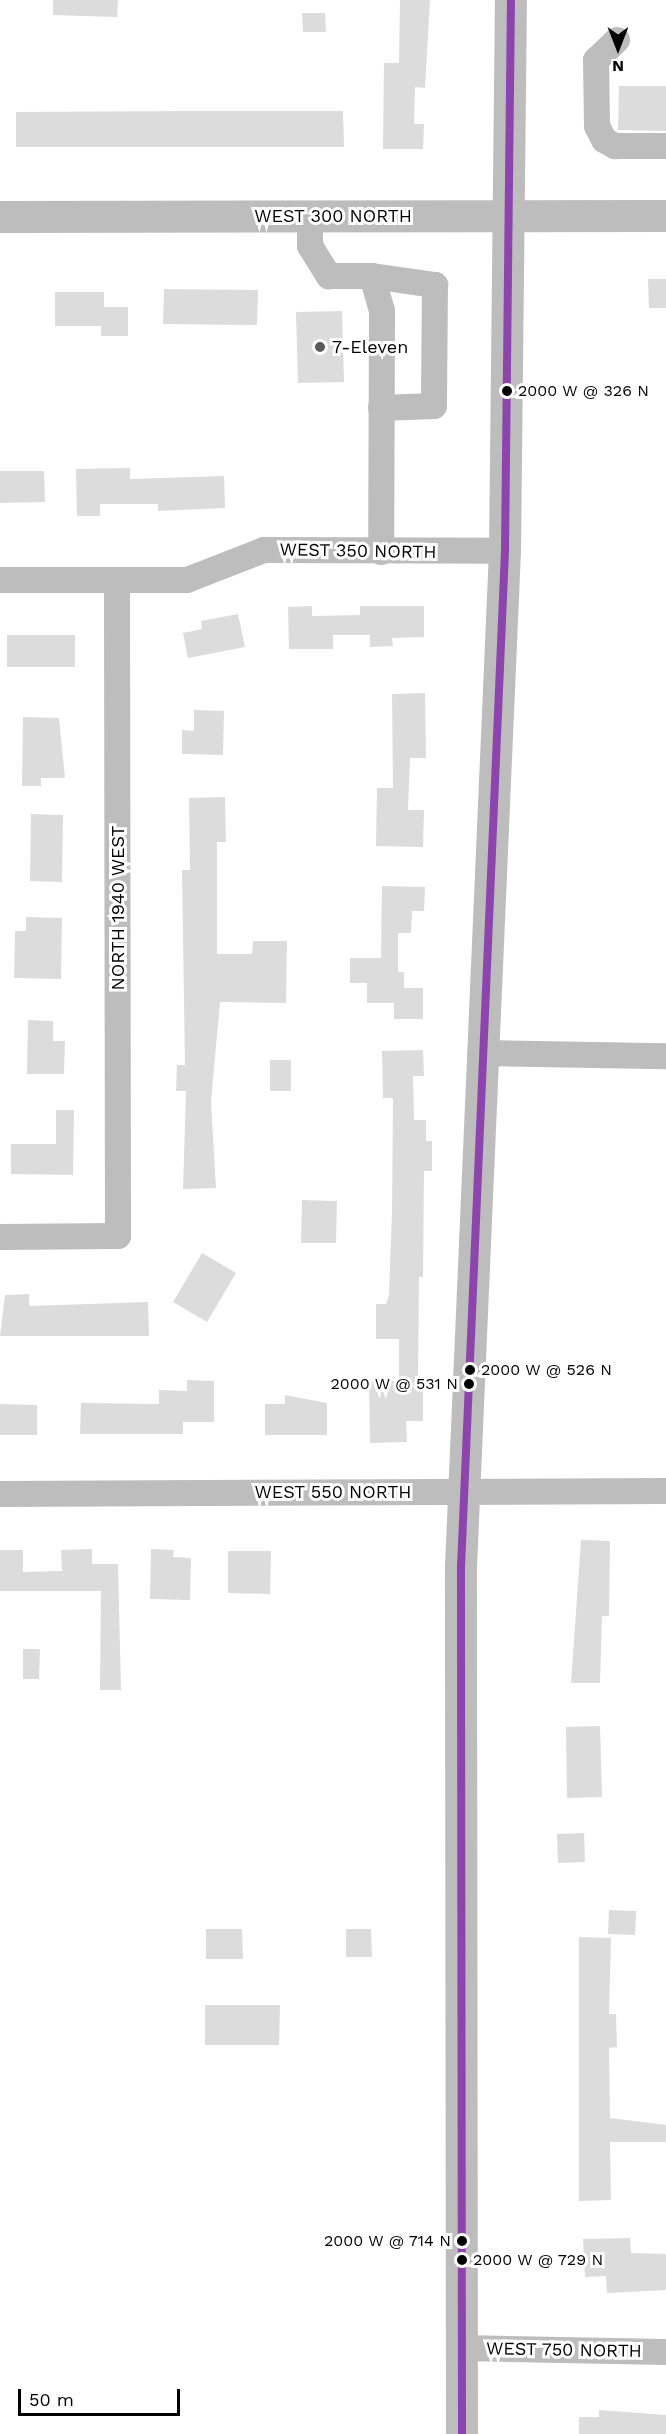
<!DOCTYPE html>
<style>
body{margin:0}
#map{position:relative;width:666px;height:2434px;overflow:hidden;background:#fff;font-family:"Work Sans",sans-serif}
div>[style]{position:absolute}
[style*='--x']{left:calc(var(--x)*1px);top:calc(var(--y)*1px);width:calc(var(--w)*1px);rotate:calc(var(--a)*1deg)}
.building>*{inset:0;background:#dcdcdc}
.minor>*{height:26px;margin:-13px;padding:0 13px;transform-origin:13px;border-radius:13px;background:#bdbdbd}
.major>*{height:32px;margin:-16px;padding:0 16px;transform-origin:16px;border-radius:16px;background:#bdbdbd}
.bus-1>*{height:8px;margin:-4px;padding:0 4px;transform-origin:4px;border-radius:4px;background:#8e44ad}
.dots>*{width:16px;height:16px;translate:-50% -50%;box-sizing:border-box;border:3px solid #fff;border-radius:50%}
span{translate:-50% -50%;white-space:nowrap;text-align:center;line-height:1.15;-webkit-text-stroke:6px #fff;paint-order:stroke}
.bus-label{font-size:16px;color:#000}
.left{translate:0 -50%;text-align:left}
.right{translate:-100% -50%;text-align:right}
.street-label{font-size:18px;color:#000}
.poi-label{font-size:18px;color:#000}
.north{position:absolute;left:588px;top:18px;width:60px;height:60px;-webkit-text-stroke:4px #fff;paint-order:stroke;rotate:180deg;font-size:16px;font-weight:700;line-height:24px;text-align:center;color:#000}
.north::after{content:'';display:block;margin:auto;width:21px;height:27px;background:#000;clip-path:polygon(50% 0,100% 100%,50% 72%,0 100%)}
.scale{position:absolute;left:18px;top:2389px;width:162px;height:27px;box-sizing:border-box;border:3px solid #000;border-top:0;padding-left:8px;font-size:18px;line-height:21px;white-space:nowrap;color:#000;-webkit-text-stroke:4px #fff;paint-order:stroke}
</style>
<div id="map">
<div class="building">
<div style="clip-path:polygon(53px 0,118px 0,117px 17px,53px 15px)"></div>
<div style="clip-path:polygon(400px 0,430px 0,425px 88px,415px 87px,414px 124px,424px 124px,423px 149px,383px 149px,384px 63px,399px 63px)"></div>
<div style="clip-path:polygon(302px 13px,325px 13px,326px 32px,303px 32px)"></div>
<div style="clip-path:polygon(619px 86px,666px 86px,666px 131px,618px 130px)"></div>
<div style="clip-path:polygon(187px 111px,343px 111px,344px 147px,16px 147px,16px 112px)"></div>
<div style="clip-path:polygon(648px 279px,666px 279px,666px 308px,649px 308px)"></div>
<div style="clip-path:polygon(164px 289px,258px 290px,257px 325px,163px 324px)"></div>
<div style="clip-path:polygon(55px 292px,104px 292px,104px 307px,128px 307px,128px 336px,101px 336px,101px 326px,55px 326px)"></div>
<div style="clip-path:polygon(342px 311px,344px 382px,298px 383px,296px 312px)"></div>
<div style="clip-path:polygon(130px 468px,130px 479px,224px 476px,225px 508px,158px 511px,158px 504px,100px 504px,100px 516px,77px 516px,76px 469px)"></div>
<div style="clip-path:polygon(0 471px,44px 471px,45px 502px,0 503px)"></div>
<div style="clip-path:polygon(312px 606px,312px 616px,360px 615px,360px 606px,424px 606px,424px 637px,392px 638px,393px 646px,370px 647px,370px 635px,333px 635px,333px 649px,289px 649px,288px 607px)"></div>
<div style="clip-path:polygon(238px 614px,245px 647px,188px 658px,183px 633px,202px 629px,201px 621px)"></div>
<div style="clip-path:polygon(7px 635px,75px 635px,75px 667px,7px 667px)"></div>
<div style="clip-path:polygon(425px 693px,426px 758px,410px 758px,408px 810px,424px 810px,423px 847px,376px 846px,377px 788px,393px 788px,392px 694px)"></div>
<div style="clip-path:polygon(194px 710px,224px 711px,223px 755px,182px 754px,182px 730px,194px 731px)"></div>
<div style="clip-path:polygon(23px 717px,59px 718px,65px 778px,41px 778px,41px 786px,22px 786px)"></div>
<div style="clip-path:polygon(225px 797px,226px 842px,217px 842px,217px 954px,252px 954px,253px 941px,287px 941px,286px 1003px,220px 1002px,211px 1101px,216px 1188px,183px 1189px,186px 1091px,176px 1091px,177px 1065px,185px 1065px,182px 870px,190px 870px,189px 798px)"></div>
<div style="clip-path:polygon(31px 814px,63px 815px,62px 882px,30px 881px)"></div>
<div style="clip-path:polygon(382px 886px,425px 887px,424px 911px,412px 911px,411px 933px,398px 933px,398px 972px,404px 972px,404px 988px,423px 988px,423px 1019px,394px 1019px,394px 1003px,367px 1003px,367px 983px,350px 983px,350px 958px,381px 958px)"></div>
<div style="clip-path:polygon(26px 917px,62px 918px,61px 979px,14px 978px,15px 931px,26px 931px)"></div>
<div style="clip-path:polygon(28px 1020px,53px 1021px,53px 1041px,65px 1041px,64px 1074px,27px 1074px)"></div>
<div style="clip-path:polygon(423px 1050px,424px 1076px,413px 1076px,414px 1120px,426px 1120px,426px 1141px,432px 1141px,432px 1171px,424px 1171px,423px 1277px,419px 1277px,418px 1381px,423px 1381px,423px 1421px,406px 1421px,407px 1442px,370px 1443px,369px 1382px,399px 1381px,399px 1339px,376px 1339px,376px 1304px,386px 1304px,389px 1295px,392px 1212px,393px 1098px,383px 1098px,382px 1051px)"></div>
<div style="clip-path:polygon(270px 1060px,291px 1060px,291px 1091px,270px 1091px)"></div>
<div style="clip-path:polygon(56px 1110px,74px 1110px,73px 1175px,11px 1174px,11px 1144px,56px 1144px)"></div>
<div style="clip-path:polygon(302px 1200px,337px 1201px,336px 1243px,301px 1243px)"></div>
<div style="clip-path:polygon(202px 1253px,236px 1273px,207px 1322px,173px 1302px)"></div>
<div style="clip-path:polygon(29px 1294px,29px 1306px,148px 1302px,149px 1336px,0 1336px,5px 1295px)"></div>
<div style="clip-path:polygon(187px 1380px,214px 1381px,214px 1422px,183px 1422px,183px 1434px,80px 1434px,81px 1403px,159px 1404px,159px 1390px,187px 1391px)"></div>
<div style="clip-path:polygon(285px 1395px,327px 1403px,327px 1435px,265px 1435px,265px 1404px,285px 1404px)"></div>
<div style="clip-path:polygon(0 1404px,37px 1405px,37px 1435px,0 1435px)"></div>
<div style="clip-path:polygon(581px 1540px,610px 1541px,609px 1616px,602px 1616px,600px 1683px,571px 1683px)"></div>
<div style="clip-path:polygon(92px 1549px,92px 1564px,118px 1564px,121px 1690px,100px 1690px,101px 1591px,0 1591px,0 1550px,23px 1550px,23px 1572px,62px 1571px,61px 1550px)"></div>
<div style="clip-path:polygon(151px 1549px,174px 1550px,173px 1557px,191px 1558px,190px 1600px,150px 1599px)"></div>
<div style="clip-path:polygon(228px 1551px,271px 1551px,270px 1594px,228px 1593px)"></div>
<div style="clip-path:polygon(23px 1649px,40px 1649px,39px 1679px,23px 1679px)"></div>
<div style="clip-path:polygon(600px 1726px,602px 1797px,567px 1798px,566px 1727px)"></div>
<div style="clip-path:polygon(584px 1833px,585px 1862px,558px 1863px,557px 1834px)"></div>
<div style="clip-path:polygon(609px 1910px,636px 1911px,635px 1935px,608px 1934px)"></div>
<div style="clip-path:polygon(206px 1929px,242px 1929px,243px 1959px,206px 1959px)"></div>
<div style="clip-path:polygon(346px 1929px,371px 1929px,372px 1957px,346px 1957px)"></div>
<div style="clip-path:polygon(579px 1937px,611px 1938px,609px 2014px,616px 2014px,617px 2047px,609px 2048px,610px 2118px,666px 2125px,666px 2142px,610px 2142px,611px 2200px,579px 2201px)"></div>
<div style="clip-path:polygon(205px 2005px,280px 2005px,279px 2045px,205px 2045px)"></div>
<div style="clip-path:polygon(630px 2238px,631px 2253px,666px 2254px,666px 2290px,607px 2293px,606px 2276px,585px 2277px,583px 2239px)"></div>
<div style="clip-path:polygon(599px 2410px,666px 2415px,666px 2434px,579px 2434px,579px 2417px,599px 2417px)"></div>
</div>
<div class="minor">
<div style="--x:617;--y:40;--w:29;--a:136"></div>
<div style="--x:596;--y:60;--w:66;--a:89.1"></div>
<div style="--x:597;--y:126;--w:16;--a:63"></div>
<div style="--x:604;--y:140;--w:13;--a:29"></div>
<div style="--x:615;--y:146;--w:51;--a:0"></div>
<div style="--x:310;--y:216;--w:30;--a:90"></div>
<div style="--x:310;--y:246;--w:36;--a:58"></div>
<div style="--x:329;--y:276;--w:43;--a:0"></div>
<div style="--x:372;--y:276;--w:36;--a:74"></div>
<div style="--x:382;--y:311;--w:241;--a:90.2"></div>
<div style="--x:372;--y:276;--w:64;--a:8.1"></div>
<div style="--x:435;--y:285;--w:121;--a:90.5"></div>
<div style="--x:434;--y:406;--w:53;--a:177.8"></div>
<div style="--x:0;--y:580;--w:187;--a:0"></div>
<div style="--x:187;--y:580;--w:83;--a:-21.3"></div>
<div style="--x:264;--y:550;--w:241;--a:0.2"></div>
<div style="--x:486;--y:1053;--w:180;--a:1"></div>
<div style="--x:0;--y:1237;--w:118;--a:-0.5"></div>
<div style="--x:118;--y:1236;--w:656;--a:-90.09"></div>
<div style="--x:0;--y:1494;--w:666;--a:-0.26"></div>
<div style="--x:462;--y:2348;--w:204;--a:1.1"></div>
</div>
<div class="major">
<div style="--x:0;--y:217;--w:666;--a:-0.09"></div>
<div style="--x:462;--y:2434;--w:867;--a:-90.07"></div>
<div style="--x:461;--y:1567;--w:1017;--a:-87.52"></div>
<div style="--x:505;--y:551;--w:551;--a:-89.38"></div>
</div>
<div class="bus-1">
<div style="--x:462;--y:2434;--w:867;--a:-90.07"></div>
<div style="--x:461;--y:1567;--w:1017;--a:-87.52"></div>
<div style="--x:505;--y:551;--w:551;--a:-89.38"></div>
</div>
<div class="dots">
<div style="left:320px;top:347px;background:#595959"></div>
<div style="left:507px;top:391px;background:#000"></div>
<div style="left:470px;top:1370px;background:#000"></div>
<div style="left:469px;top:1384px;background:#000"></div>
<div style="left:462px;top:2241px;background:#000"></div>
<div style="left:462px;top:2260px;background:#000"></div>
</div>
<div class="bus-label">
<span class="left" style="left:518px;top:391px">2000 W @ 326 N</span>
<span class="left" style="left:481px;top:1370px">2000 W @ 526 N</span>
<span class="right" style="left:458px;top:1384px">2000 W @ 531 N</span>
<span class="right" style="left:451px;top:2241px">2000 W @ 714 N</span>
<span class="left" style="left:473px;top:2260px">2000 W @ 729 N</span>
</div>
<div class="street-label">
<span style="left:333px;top:216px">WEST 300 NORTH</span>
<span style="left:358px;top:551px;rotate:1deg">WEST 350 NORTH</span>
<span style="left:118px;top:908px;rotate:-90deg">NORTH 1940 WEST</span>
<span style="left:333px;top:1492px">WEST 550 NORTH</span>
<span style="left:564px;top:2350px;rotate:1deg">WEST 750 NORTH</span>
</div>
<div class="poi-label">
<span class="left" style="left:332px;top:347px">7-Eleven</span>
</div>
<div class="north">N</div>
<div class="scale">50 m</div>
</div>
